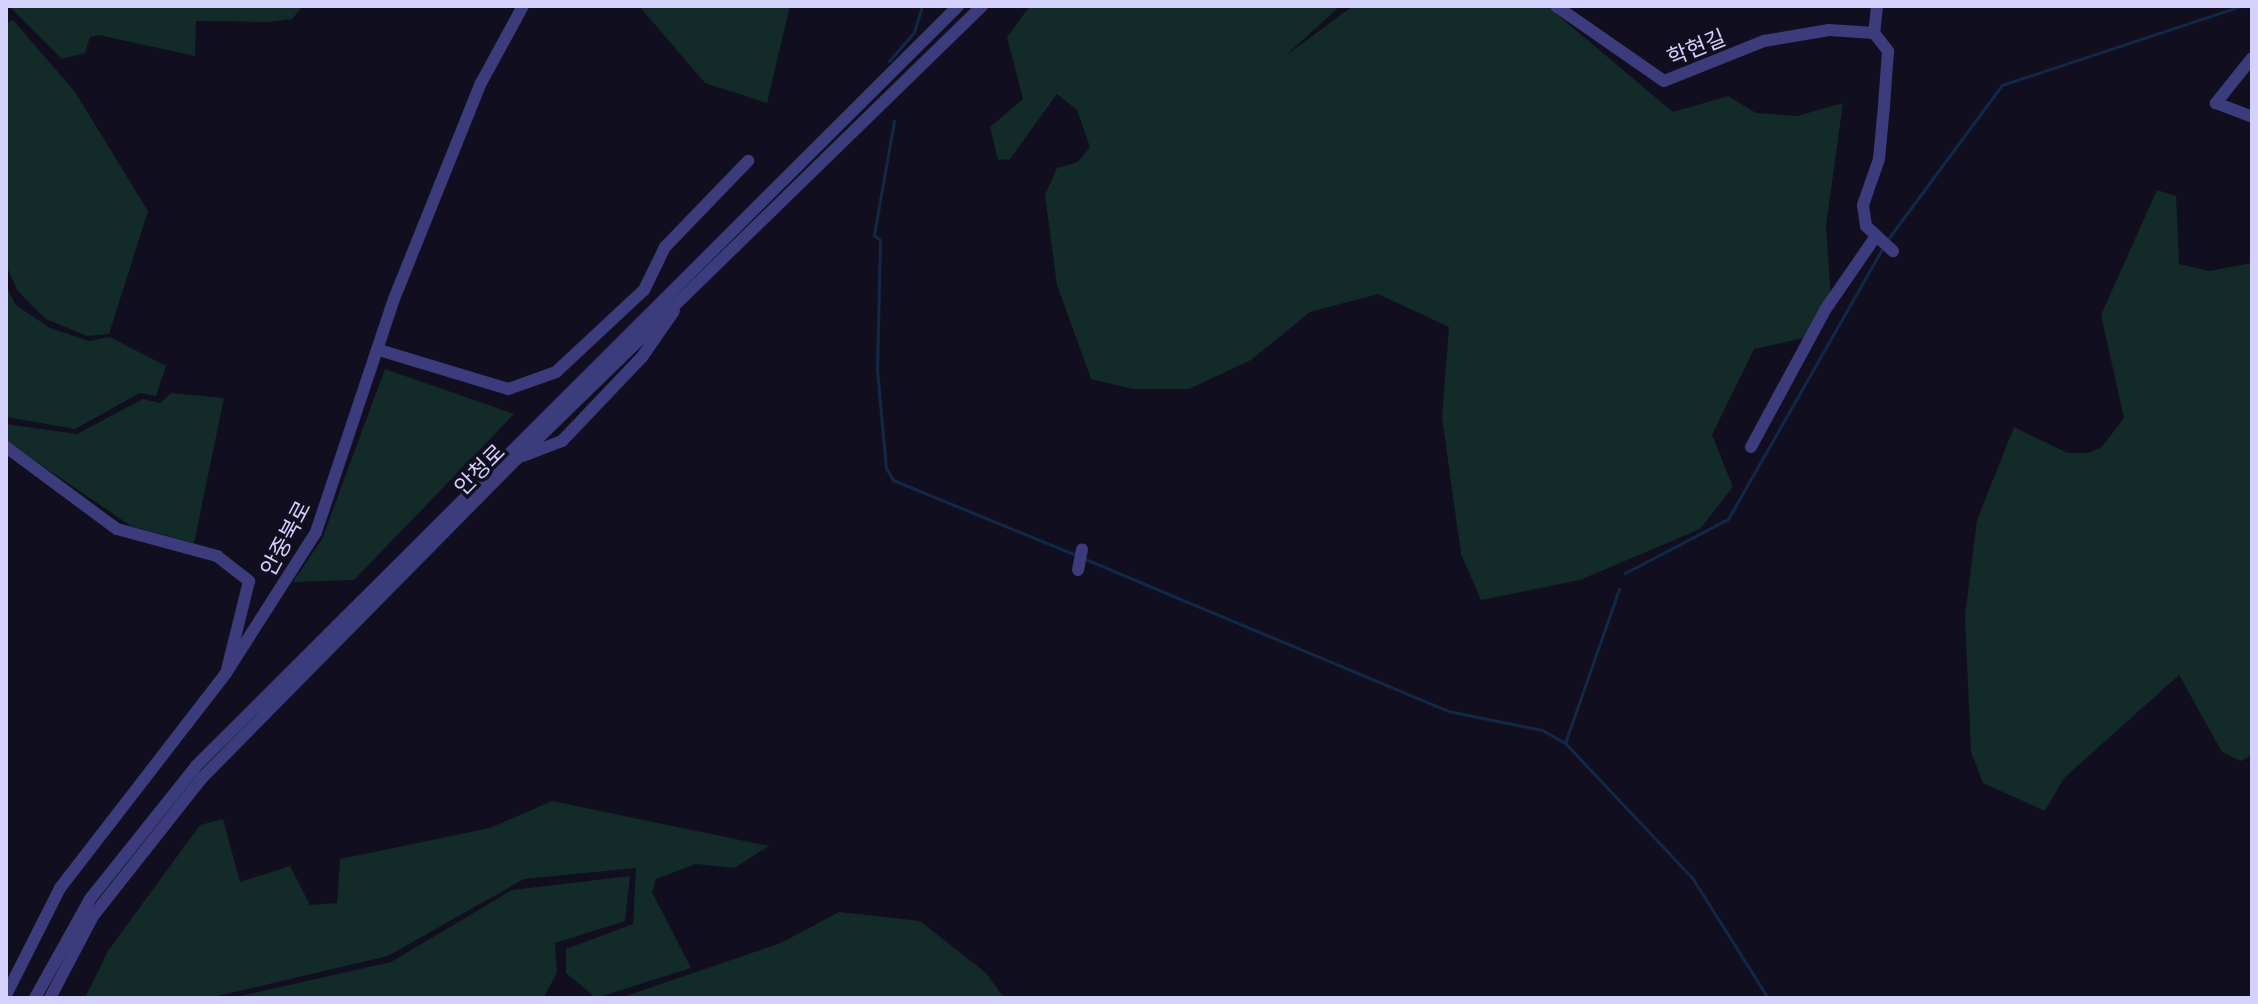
<!DOCTYPE html>
<meta charset="utf-8">
<style>
body{margin:0}
#map{position:relative;width:2258px;height:1004px;overflow:hidden;background:#110e20;font-family:Ubuntu,"Noto Sans KR",sans-serif}
div>[style]{position:absolute}
[style*='--x']{left:calc(var(--x)*1px);top:calc(var(--y)*1px);width:calc(var(--w)*1px);rotate:calc(var(--a)*1deg)}
.green>*{inset:0;background:#122a28}
.stream>*{height:3px;margin:-1.5px;padding:0 1.5px;transform-origin:1.5px;border-radius:1.5px;background:#112846}
.minor>*{height:12px;margin:-6px;padding:0 6px;transform-origin:6px;border-radius:6px;background:#3c3c7c}
span{translate:-50% -50%;white-space:nowrap;text-align:center;line-height:1.15;-webkit-text-stroke:7px #110e20;paint-order:stroke}
.street-label{font-size:22px;color:#d4d1fc}
.frame{position:absolute;inset:0;border:8px solid #d4d1fc;pointer-events:none}
</style>
<div id="map">
<div class="green">
<div style="clip-path:polygon(9px 6px,303px 6px,292px 19px,267px 22px,196px 21px,195px 56px,99px 35px,90px 37px,85px 53px,62px 59px)"></div>
<div style="clip-path:polygon(639px 6px,790px 6px,767px 103px,705px 83px)"></div>
<div style="clip-path:polygon(1030px 6px,1340px 6px,1285px 56px,1353px 6px,1547px 6px,1673px 112px,1728px 96px,1756px 113px,1797px 116px,1843px 103px,1826px 226px,1831px 298px,1804px 338px,1754px 349px,1712px 435px,1733px 487px,1700px 529px,1580px 580px,1481px 600px,1461px 554px,1442px 417px,1449px 327px,1378px 294px,1310px 312px,1251px 360px,1189px 389px,1133px 389px,1091px 379px,1057px 285px,1045px 195px,1057px 168px,1078px 162px,1090px 147px,1077px 110px,1057px 94px,1010px 159px,998px 160px,990px 127px,1023px 99px,1007px 37px)"></div>
<div style="clip-path:polygon(13px 20px,75px 92px,148px 211px,109px 334px,87px 336px,46px 319px,17px 290px,6px 265px,6px 24px)"></div>
<div style="clip-path:polygon(2157px 190px,2176px 196px,2179px 264px,2209px 271px,2252px 263px,2252px 755px,2241px 761px,2222px 752px,2179px 675px,2064px 778px,2045px 811px,1983px 783px,1971px 752px,1965px 616px,1977px 520px,2014px 427px,2067px 453px,2088px 453px,2102px 447px,2124px 418px,2101px 315px)"></div>
<div style="clip-path:polygon(6px 287px,16px 305px,50px 328px,89px 341px,110px 337px,166px 366px,156px 396px,140px 393px,75px 429px,6px 417px)"></div>
<div style="clip-path:polygon(385px 369px,514px 414px,354px 580px,293px 582px,322px 539px)"></div>
<div style="clip-path:polygon(171px 393px,224px 398px,194px 543px,131px 526px,6px 441px,6px 424px,77px 434px,143px 399px,160px 403px)"></div>
<div style="clip-path:polygon(552px 801px,769px 846px,734px 868px,696px 864px,656px 879px,652px 892px,691px 968px,596px 998px,566px 973px,566px 949px,633px 924px,636px 868px,524px 879px,388px 956px,209px 998px,85px 998px,108px 951px,200px 825px,223px 819px,240px 882px,290px 866px,310px 905px,337px 903px,340px 859px,490px 828px)"></div>
<div style="clip-path:polygon(630px 876px,625px 921px,555px 943px,557px 973px,543px 998px,232px 998px,391px 962px,512px 890px)"></div>
<div style="clip-path:polygon(839px 912px,920px 921px,986px 973px,1004px 998px,620px 998px,781px 943px)"></div>
</div>
<div class="stream">
<div style="--x:889;--y:61;--w:38;--a:-49"></div>
<div style="--x:914;--y:32;--w:27;--a:-73"></div>
<div style="--x:894;--y:121;--w:116;--a:100"></div>
<div style="--x:874;--y:235;--w:8;--a:40"></div>
<div style="--x:880;--y:240;--w:130;--a:91.3"></div>
<div style="--x:877;--y:370;--w:98;--a:84.8"></div>
<div style="--x:886;--y:468;--w:14;--a:60"></div>
<div style="--x:893;--y:480;--w:200;--a:22.3"></div>
<div style="--x:1888;--y:239;--w:192;--a:-53.5"></div>
<div style="--x:2002;--y:85;--w:252;--a:-18.3"></div>
<div style="--x:1085;--y:559;--w:394;--a:22.7"></div>
<div style="--x:1448;--y:711;--w:96;--a:11.4"></div>
<div style="--x:1542;--y:730;--w:26;--a:29"></div>
<div style="--x:1625;--y:573;--w:116;--a:-27.7"></div>
<div style="--x:1728;--y:519;--w:314;--a:-60.3"></div>
<div style="--x:1619;--y:589;--w:163;--a:109.3"></div>
<div style="--x:1565;--y:743;--w:187;--a:46.7"></div>
<div style="--x:1693;--y:879;--w:141;--a:57.8"></div>
</div>
<div class="minor">
<div style="--x:1556;--y:6;--w:131;--a:34.8"></div>
<div style="--x:1664;--y:81;--w:108;--a:-21.8"></div>
<div style="--x:1764;--y:41;--w:66;--a:-9.6"></div>
<div style="--x:1829;--y:30;--w:45;--a:3.8"></div>
<div style="--x:1877;--y:6;--w:27;--a:96"></div>
<div style="--x:1874;--y:33;--w:23;--a:52"></div>
<div style="--x:1888;--y:51;--w:55;--a:94.2"></div>
<div style="--x:1884;--y:106;--w:53;--a:95.4"></div>
<div style="--x:1879;--y:159;--w:49;--a:109.2"></div>
<div style="--x:1863;--y:205;--w:21;--a:82"></div>
<div style="--x:1866;--y:226;--w:37;--a:43"></div>
<div style="--x:2252;--y:58;--w:58;--a:128.7"></div>
<div style="--x:2216;--y:103;--w:39;--a:21"></div>
<div style="--x:379;--y:350;--w:135;--a:16.8"></div>
<div style="--x:508;--y:389;--w:51;--a:-19.5"></div>
<div style="--x:556;--y:372;--w:120;--a:-43"></div>
<div style="--x:644;--y:290;--w:48;--a:-64"></div>
<div style="--x:665;--y:247;--w:120;--a:-46"></div>
<div style="--x:6;--y:447;--w:138;--a:36.5"></div>
<div style="--x:117;--y:529;--w:104;--a:15.1"></div>
<div style="--x:217;--y:556;--w:41;--a:38"></div>
<div style="--x:249;--y:581;--w:92;--a:103.9"></div>
<div style="--x:1751;--y:447;--w:156;--a:-61.6"></div>
<div style="--x:1825;--y:310;--w:90;--a:-55.4"></div>
<div style="--x:523;--y:456;--w:42;--a:-21"></div>
<div style="--x:562;--y:441;--w:116;--a:-46.4"></div>
<div style="--x:642;--y:357;--w:56;--a:-55.2"></div>
<div style="--x:1078;--y:570;--w:21;--a:-79"></div>
<div style="--x:6;--y:995;--w:120;--a:-63.2"></div>
<div style="--x:60;--y:888;--w:272;--a:-52.3"></div>
<div style="--x:226;--y:673;--w:167;--a:-57.4"></div>
<div style="--x:316;--y:532;--w:246;--a:-71.5"></div>
<div style="--x:394;--y:299;--w:233;--a:-68.1"></div>
<div style="--x:481;--y:83;--w:88;--a:-61.4"></div>
<div style="--x:35;--y:998;--w:113;--a:-60.9"></div>
<div style="--x:90;--y:899;--w:170;--a:-51.4"></div>
<div style="--x:196;--y:766;--w:1076;--a:-44.92"></div>
<div style="--x:50;--y:998;--w:93;--a:-62.3"></div>
<div style="--x:93;--y:916;--w:176;--a:-51.7"></div>
<div style="--x:202;--y:778;--w:448;--a:-45.4"></div>
<div style="--x:517;--y:459;--w:649;--a:-44.25"></div>
</div>
<div class="street-label">
<span style="left:1696px;top:47px;rotate:-22deg">학현길</span>
<span style="left:479px;top:469px;rotate:-45deg">안청로</span>
<span style="left:285px;top:538px;rotate:-62deg">안중북로</span>
</div>
<div class="frame"></div>
</div>
